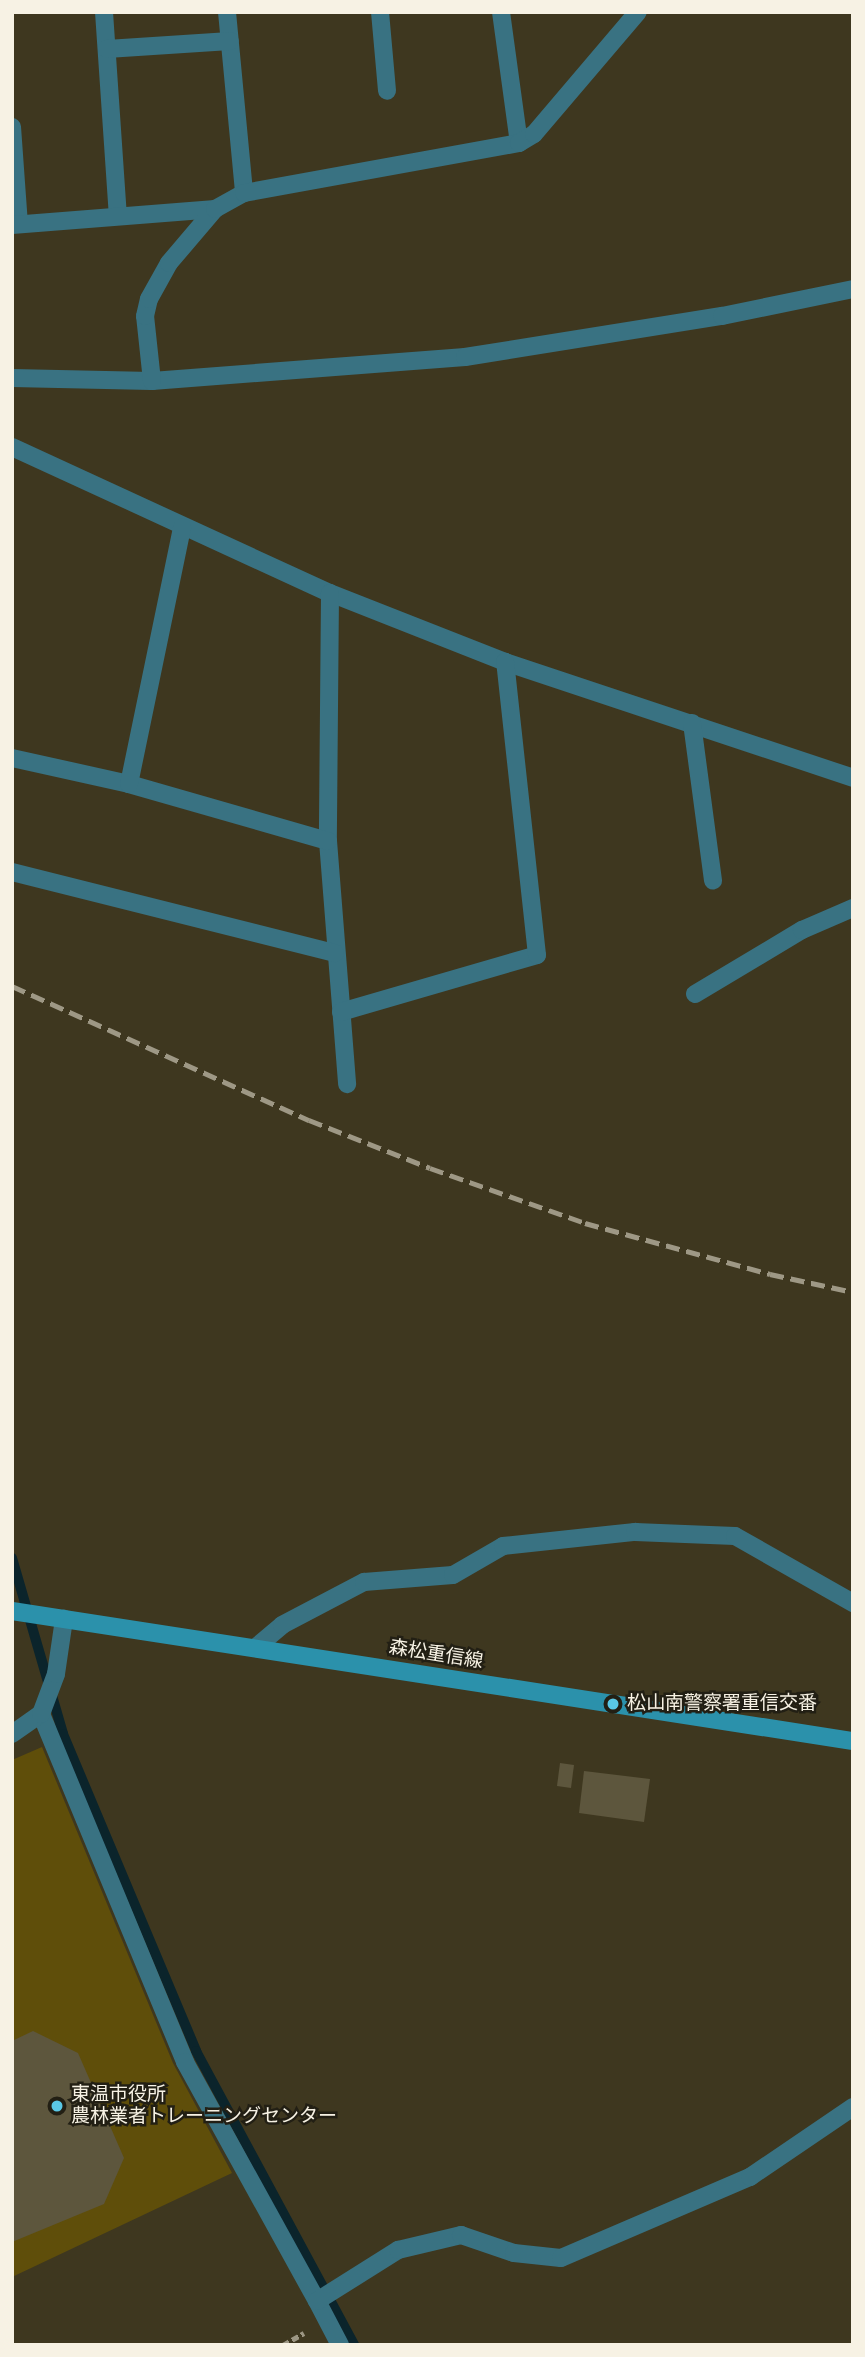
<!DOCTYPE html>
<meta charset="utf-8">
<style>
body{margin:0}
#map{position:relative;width:865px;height:2357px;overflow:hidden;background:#3e371f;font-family:"Source Sans 3","Noto Sans JP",sans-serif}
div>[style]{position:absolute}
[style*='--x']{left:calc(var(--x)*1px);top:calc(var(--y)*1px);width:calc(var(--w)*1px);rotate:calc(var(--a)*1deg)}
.green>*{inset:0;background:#5f4e0a}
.stream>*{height:10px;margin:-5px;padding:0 5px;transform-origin:5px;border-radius:5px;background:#0b242b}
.building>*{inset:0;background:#5d563d}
.path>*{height:4.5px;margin-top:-2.25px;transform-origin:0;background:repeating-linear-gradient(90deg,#9c9683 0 7px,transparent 0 10.5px)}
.minor>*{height:18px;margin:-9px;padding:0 9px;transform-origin:9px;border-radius:9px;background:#397282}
.secondary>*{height:18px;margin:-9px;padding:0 9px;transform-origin:9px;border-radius:9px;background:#2b91ab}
.rail>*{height:5px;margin-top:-2.5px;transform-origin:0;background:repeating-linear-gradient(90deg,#9e9885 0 14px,transparent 0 21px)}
.dots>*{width:19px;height:19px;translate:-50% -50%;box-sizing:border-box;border:4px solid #221f14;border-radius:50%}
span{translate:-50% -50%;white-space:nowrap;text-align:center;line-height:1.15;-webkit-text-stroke:5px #221f14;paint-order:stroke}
.street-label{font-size:19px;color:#f7f2e4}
.poi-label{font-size:19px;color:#f7f2e4}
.left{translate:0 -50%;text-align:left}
.frame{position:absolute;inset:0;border:14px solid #f7f2e4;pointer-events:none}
</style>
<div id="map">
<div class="green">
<div style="clip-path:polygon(42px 1747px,173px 2063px,232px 2173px,12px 2277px,12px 1760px)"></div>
</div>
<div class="stream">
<div style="--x:12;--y:1558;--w:183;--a:73.8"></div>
<div style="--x:63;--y:1734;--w:344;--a:67.2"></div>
<div style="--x:196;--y:2051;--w:334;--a:61.7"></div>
</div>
<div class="building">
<div style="clip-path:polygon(560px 1763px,574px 1765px,571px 1788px,557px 1786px)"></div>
<div style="clip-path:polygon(584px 1771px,650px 1779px,644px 1822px,579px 1813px)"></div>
<div style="clip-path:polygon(33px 2031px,78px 2053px,124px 2158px,104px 2204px,12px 2242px,12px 2041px)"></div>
</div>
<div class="path">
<div style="--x:283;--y:2345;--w:24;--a:-30"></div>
</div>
<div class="minor">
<div style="--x:104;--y:12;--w:204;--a:86.1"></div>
<div style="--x:227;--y:12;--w:182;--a:84.6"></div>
<div style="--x:380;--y:12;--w:79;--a:84.9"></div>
<div style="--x:501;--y:12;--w:132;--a:82.2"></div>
<div style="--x:107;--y:49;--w:123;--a:-3.7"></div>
<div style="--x:12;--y:127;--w:97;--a:85.9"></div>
<div style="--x:12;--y:225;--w:204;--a:-4.5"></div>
<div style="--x:12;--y:378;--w:140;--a:1.2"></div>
<div style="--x:152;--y:381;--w:314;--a:-4.4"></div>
<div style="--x:465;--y:357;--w:260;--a:-9.1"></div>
<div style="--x:722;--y:316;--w:134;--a:-11.6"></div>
<div style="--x:152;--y:381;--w:65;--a:-96.1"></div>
<div style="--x:145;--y:316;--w:17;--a:-77"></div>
<div style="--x:149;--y:299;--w:41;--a:-60.9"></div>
<div style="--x:169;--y:263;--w:71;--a:-49.6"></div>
<div style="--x:215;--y:209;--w:33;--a:-29"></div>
<div style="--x:244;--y:193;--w:280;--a:-10.3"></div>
<div style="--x:519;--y:143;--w:17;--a:-31"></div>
<div style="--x:534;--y:134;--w:160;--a:-49.6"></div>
<div style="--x:12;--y:447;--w:350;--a:24.7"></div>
<div style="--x:330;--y:593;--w:188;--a:21.5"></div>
<div style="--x:505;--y:662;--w:367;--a:18.4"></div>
<div style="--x:330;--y:593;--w:248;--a:90.5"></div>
<div style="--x:328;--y:841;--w:244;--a:85.5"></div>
<div style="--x:692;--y:723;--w:159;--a:82.4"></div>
<div style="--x:12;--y:758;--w:120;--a:12.5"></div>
<div style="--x:129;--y:784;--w:207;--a:16"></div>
<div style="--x:129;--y:784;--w:262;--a:-78.3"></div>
<div style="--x:12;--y:872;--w:333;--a:14.1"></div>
<div style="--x:695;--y:994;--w:125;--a:-30.9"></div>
<div style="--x:802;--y:930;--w:56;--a:-23.3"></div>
<div style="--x:341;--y:1012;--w:204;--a:-16.2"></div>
<div style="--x:537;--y:955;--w:295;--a:-96.2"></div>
<div style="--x:255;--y:1648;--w:35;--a:-40"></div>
<div style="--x:282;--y:1625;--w:93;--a:-27.7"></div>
<div style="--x:364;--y:1582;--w:89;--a:-4.5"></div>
<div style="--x:453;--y:1575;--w:58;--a:-30.1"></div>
<div style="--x:503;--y:1546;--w:133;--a:-6.1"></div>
<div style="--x:635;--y:1532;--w:100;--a:2.3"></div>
<div style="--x:735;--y:1536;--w:136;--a:29.6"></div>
<div style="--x:41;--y:1714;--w:377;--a:67.5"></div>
<div style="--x:185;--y:2062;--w:273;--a:61.1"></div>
<div style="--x:12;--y:1734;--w:35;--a:-35"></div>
<div style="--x:41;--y:1714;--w:43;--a:-69.4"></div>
<div style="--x:56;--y:1674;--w:56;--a:-81.7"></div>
<div style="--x:340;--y:2345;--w:50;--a:-117.6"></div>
<div style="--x:317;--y:2301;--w:96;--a:-32.2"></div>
<div style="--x:398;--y:2250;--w:65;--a:-13.4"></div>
<div style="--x:461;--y:2235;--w:56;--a:18.8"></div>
<div style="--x:514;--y:2253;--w:47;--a:6.1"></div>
<div style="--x:561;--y:2258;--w:206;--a:-23.2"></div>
<div style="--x:750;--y:2177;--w:125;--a:-34.2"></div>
</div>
<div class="secondary">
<div style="--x:12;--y:1611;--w:851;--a:8.79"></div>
</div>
<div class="rail">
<div style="--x:12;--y:986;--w:326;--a:24.3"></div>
<div style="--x:309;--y:1120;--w:130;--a:21.6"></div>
<div style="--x:430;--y:1168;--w:164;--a:19.5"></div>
<div style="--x:585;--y:1223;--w:192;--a:15.4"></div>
<div style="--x:770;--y:1274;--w:85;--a:12.2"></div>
</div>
<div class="dots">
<div style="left:613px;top:1704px;background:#5ac8e6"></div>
<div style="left:57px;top:2106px;background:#5ac8e6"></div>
</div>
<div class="street-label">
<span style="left:436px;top:1655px;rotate:9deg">森松重信線</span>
</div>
<div class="poi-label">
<span class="left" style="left:627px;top:1704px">松山南警察署重信交番</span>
<span class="left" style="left:71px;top:2106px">東温市役所<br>農林業者トレーニングセンター</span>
</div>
<div class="frame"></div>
</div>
